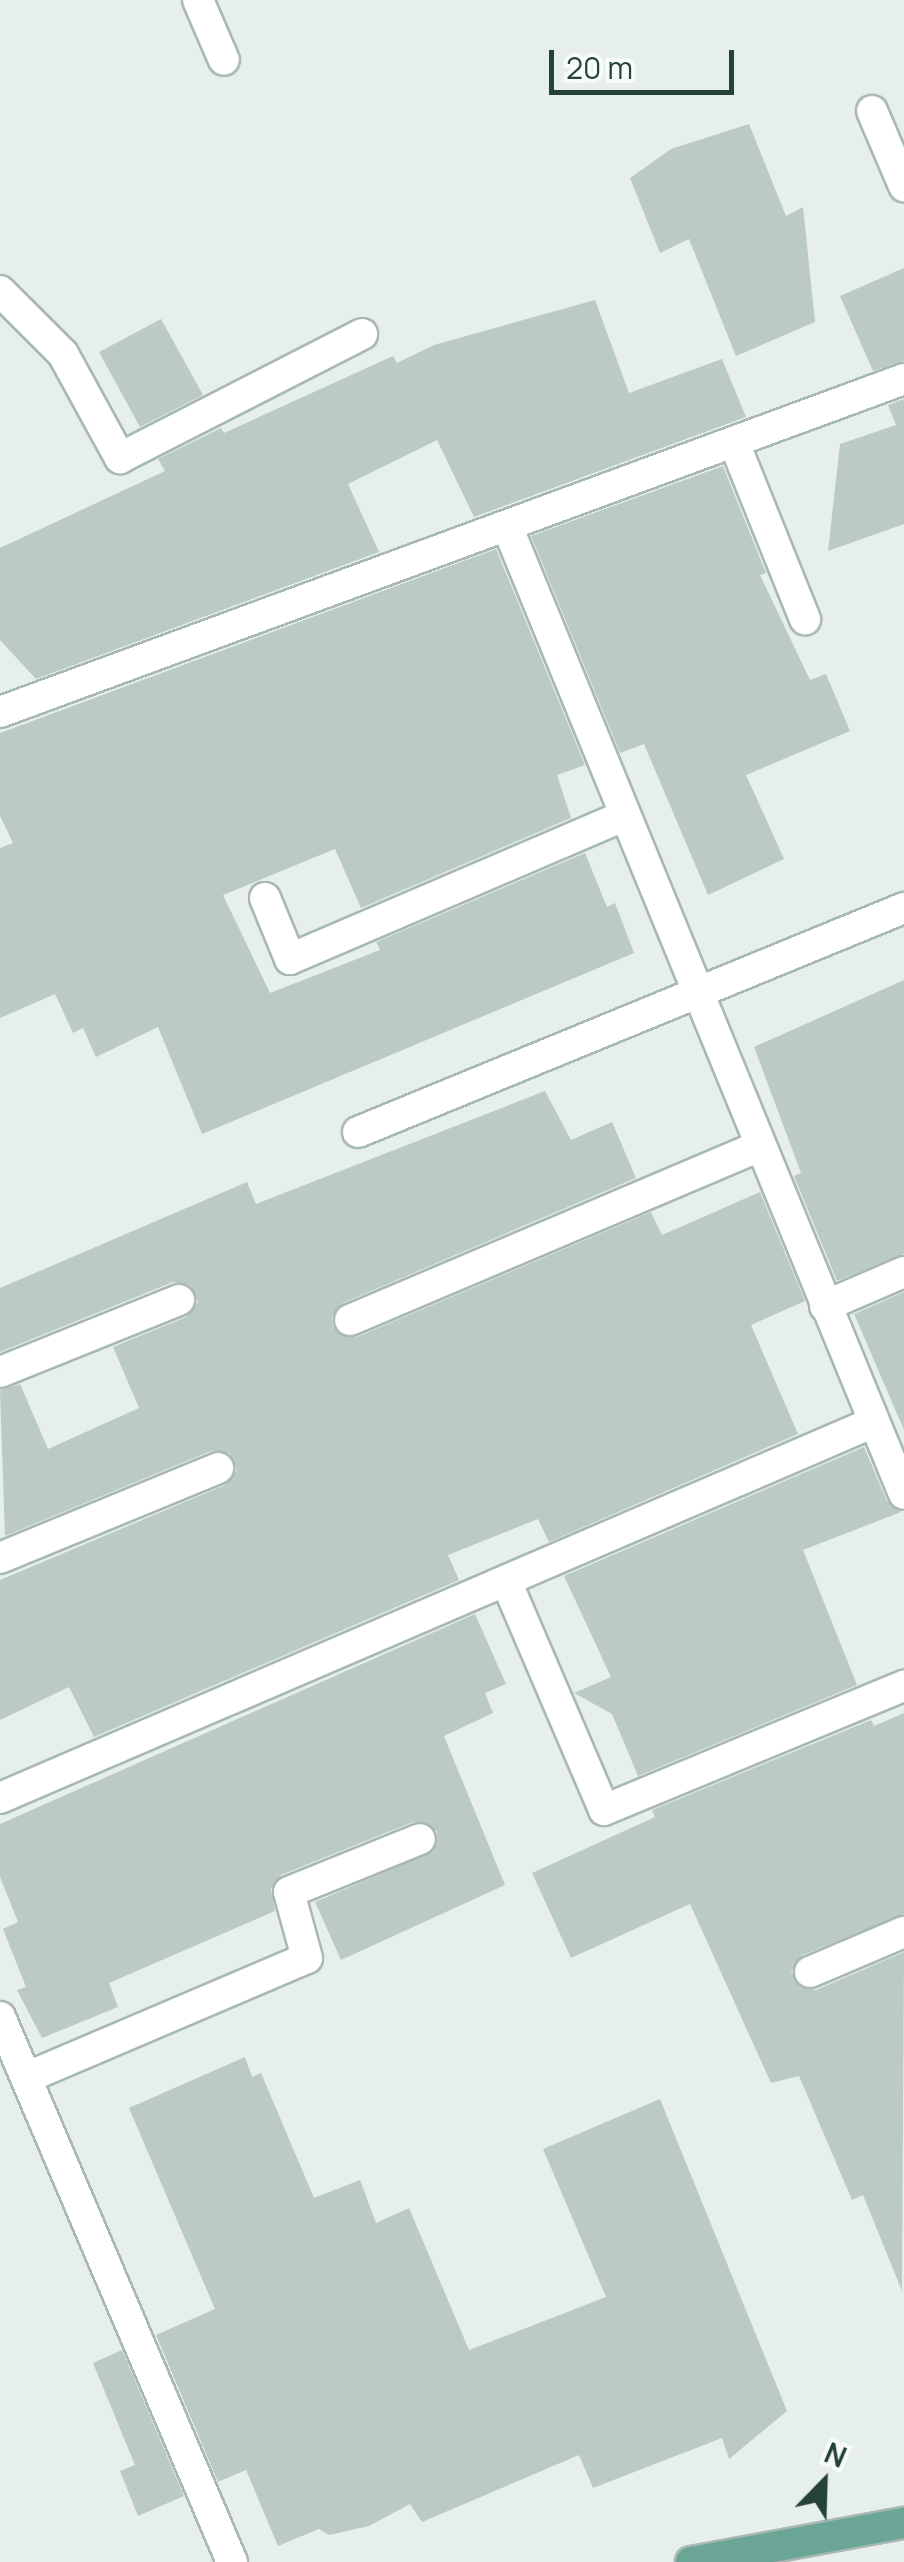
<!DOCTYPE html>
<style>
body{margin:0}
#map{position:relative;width:904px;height:2562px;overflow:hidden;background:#e6efeb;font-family:Manrope,sans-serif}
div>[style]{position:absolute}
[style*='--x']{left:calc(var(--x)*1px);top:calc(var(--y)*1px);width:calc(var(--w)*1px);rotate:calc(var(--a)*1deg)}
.building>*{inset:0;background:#bbcac4}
.roads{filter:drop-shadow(2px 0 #a8b8b2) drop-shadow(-2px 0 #a8b8b2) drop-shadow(0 2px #a8b8b2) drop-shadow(0 -2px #a8b8b2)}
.minor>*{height:30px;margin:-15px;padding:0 15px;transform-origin:15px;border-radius:15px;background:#fff}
.major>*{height:30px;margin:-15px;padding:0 15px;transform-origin:15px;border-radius:15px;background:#6aa596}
span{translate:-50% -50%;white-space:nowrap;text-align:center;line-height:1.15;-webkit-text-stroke:8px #f7fbf9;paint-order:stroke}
.north{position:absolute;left:774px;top:2432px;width:100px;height:100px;-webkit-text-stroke:8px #f7fbf9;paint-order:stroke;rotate:23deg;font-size:28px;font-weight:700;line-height:40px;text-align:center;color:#24423a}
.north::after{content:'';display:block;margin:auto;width:35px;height:45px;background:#24423a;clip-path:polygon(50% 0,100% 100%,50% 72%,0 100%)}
.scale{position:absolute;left:549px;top:50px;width:185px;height:45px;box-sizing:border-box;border:5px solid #24423a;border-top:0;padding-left:12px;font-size:30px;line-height:35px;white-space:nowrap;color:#24423a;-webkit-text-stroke:8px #f7fbf9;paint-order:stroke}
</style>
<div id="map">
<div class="building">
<div style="clip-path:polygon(749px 124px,786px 216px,803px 207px,815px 322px,736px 356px,689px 239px,660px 253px,630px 178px,671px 149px)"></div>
<div style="clip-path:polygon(904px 268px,904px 361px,873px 371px,840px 296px)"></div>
<div style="clip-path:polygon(595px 300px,629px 393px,722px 359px,746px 417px,474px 517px,437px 440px,348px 484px,379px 552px,36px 679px,0 640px,0 548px,165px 471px,158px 459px,221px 428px,224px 433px,393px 356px,397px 363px,434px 345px)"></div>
<div style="clip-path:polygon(161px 319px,203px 395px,140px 427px,99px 352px)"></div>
<div style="clip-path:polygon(904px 399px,904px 524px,828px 551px,840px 444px,896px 425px,888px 405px)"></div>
<div style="clip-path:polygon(723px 466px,766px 573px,760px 575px,810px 680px,826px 674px,850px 731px,746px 775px,784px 859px,708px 895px,644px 744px,620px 753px,531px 536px)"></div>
<div style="clip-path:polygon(496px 549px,585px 765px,557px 775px,571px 818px,361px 908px,335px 849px,223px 895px,270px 993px,380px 950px,376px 942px,585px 853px,607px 907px,615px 903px,634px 953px,202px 1134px,158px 1027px,96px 1057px,83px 1028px,73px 1033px,55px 994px,0 1018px,0 848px,13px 843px,0 816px,0 733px)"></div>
<div style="clip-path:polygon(904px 980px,904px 1254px,837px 1281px,794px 1176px,801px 1173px,754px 1047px)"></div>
<div style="clip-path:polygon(545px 1091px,571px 1140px,612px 1122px,636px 1178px,343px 1303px,332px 1317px,333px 1328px,357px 1337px,651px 1212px,662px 1235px,760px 1192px,805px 1301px,751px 1325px,798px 1434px,549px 1542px,538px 1519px,448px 1555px,459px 1580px,94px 1737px,69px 1687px,0 1720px,0 1580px,225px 1485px,237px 1470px,229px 1453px,211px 1451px,5px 1536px,0 1390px,20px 1384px,48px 1449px,139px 1408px,113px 1347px,186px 1317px,198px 1302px,190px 1285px,173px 1282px,0 1352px,0 1288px,247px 1182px,256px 1204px)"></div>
<div style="clip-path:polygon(904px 1292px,904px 1430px,854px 1314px)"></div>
<div style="clip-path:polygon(864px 1447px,887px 1501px,901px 1512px,803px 1550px,857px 1685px,638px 1776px,612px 1714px,574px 1693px,611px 1677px,564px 1576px)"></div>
<div style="clip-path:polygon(475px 1614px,506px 1684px,485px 1693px,493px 1713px,444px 1736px,505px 1885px,341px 1960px,315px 1902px,434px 1851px,437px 1831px,413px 1822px,281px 1875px,271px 1889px,275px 1911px,109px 1983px,118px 2007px,42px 2038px,17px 1990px,26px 1987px,3px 1929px,18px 1922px,0 1877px,0 1824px)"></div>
<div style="clip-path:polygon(904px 1713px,904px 1914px,803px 1955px,791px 1971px,800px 1987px,816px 1990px,904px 1952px,902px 2291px,863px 2195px,852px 2200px,799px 2076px,771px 2083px,690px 1904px,571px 1958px,532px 1873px,655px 1817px,652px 1810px,871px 1720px,874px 1726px)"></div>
<div style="clip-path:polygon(245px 2057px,252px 2077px,261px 2073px,314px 2198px,360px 2180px,376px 2223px,409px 2208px,469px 2350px,606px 2297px,543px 2149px,660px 2099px,787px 2411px,729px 2459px,722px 2438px,593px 2488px,579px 2455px,422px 2522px,410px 2504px,369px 2526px,329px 2535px,319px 2529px,278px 2546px,246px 2470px,218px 2482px,156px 2335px,215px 2309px,129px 2108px)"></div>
<div style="clip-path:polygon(122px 2350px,184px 2496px,138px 2516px,120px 2471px,135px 2465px,93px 2363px)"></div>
</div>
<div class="roads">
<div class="minor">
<div style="--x:198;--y:0;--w:65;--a:66.6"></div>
<div style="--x:872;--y:111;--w:82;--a:66.9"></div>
<div style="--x:0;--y:291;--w:89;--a:45"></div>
<div style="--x:63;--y:354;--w:119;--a:61.3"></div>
<div style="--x:120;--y:458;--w:272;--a:-27.1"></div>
<div style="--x:735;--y:445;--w:188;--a:68.1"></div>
<div style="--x:507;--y:526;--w:1046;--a:67.7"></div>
<div style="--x:0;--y:712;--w:963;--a:-20.22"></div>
<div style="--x:265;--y:898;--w:66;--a:67.7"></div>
<div style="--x:290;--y:959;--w:363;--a:-23.2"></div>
<div style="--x:358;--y:1132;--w:590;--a:-22.31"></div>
<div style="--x:825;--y:1306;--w:86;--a:-23.3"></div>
<div style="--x:350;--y:1320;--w:444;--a:-23"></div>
<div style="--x:0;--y:1372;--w:193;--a:-21.9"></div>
<div style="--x:0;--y:1558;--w:236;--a:-22.4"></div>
<div style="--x:506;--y:1581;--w:249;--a:66.8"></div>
<div style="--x:604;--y:1810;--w:325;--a:-22.5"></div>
<div style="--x:0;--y:1798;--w:949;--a:-23.27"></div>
<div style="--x:810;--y:1972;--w:102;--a:-23.1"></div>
<div style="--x:0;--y:2017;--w:592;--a:66.94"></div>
<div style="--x:28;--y:2077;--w:303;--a:-23.1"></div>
<div style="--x:307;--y:1958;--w:68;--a:-105.3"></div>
<div style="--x:289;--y:1892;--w:141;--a:-22"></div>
</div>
<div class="major">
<div style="--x:691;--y:2562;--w:217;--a:-10.4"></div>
</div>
</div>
<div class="north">N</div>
<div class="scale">20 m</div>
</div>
